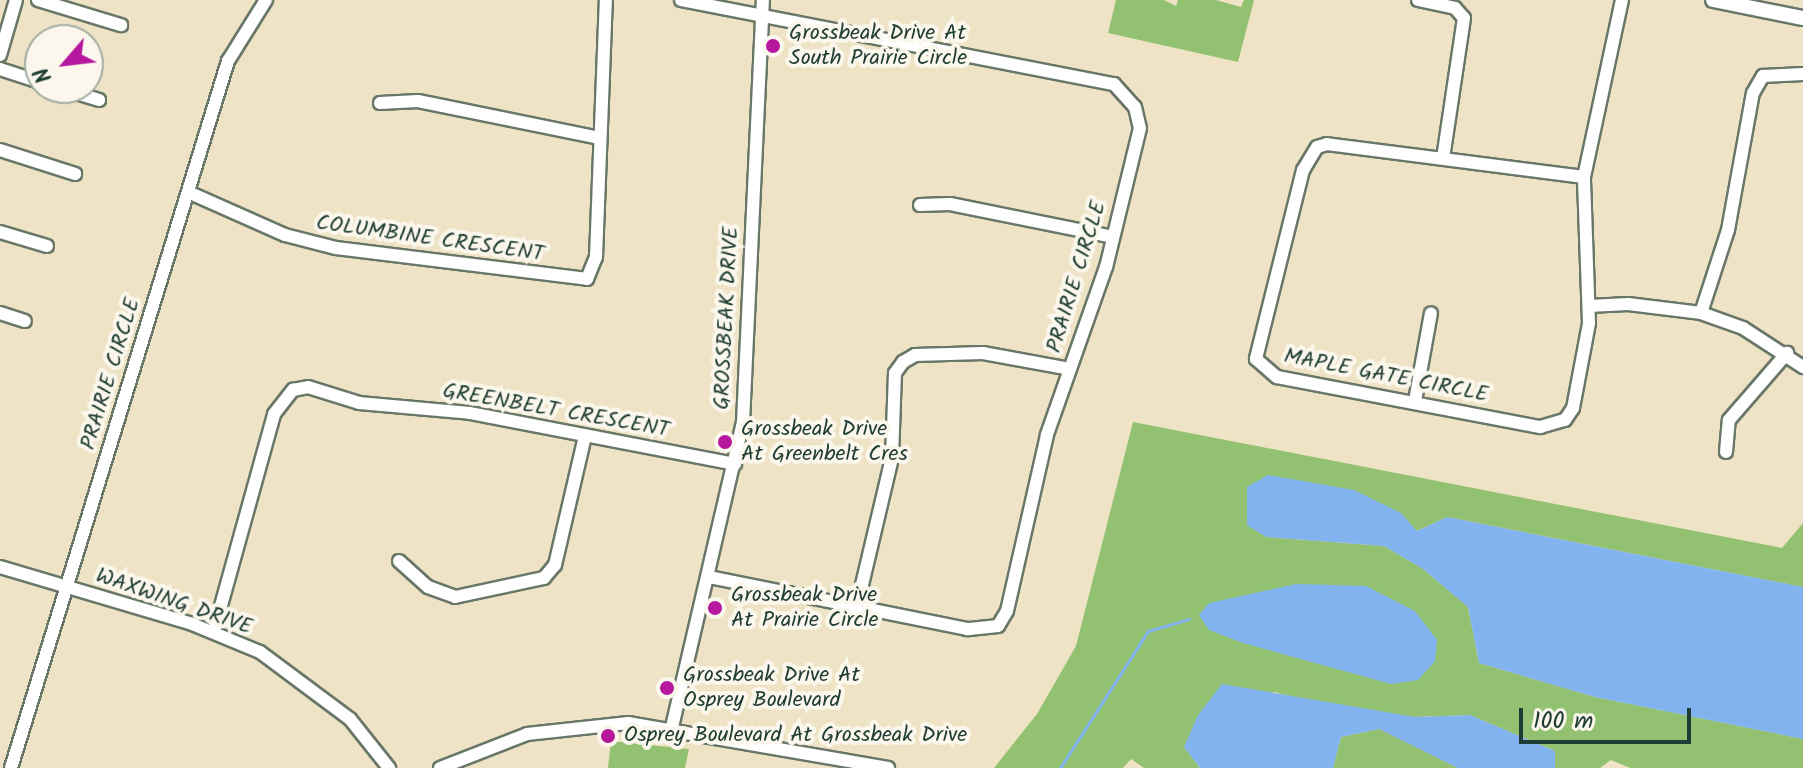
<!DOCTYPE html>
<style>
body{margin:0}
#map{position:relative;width:1803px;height:768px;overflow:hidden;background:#efe3c6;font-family:Kalam,sans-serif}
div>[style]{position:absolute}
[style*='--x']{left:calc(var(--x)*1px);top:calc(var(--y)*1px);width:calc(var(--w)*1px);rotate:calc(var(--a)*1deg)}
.green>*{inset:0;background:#92c271}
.water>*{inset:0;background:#82b3ee}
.stream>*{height:3px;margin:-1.5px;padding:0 1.5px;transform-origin:1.5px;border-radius:1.5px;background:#82b3ee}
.roads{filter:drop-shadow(2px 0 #687767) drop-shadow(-2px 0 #687767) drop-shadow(0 2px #687767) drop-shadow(0 -2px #687767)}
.minor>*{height:12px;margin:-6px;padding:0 6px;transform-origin:6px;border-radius:6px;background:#fff}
.major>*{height:14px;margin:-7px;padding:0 7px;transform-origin:7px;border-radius:7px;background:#fff}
.dots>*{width:22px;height:22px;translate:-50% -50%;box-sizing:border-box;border:4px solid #fbf7ec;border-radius:50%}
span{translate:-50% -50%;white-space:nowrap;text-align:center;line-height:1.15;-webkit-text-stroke:8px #fbf7ec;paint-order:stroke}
.poi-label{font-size:22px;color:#1f3d34}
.left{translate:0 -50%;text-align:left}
.street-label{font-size:22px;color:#1f3d34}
.north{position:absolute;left:24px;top:24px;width:80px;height:80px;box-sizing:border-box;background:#fbf7ec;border:2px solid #a3ada2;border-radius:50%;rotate:242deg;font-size:22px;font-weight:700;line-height:32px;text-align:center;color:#1f3d34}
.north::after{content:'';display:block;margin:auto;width:28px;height:36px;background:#b5179e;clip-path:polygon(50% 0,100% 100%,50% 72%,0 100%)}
.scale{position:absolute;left:1519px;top:708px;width:172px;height:36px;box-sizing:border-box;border:4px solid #1f3d34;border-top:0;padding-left:10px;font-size:24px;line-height:28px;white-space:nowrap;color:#1f3d34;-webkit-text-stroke:6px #fbf7ec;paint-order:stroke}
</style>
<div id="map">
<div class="green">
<div style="clip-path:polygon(1116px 0,1164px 0,1176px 6px,1178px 0,1216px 0,1241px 7px,1244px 0,1254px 0,1238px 62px,1108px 33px)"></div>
<div style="clip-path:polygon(1133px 422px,1782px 548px,1803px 523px,1803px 587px,1447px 517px,1417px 531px,1401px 513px,1266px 537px,1384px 546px,1423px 569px,1468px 607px,1479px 663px,1595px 697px,1803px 739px,1803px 768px,1630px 768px,1611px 760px,1600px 768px,1555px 768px,1555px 751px,1470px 715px,1415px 717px,1321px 704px,1274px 692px,1184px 747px,1200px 768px,1144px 768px,1131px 759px,1123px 768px,994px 768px,1037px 714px,1076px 646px)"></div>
<div style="clip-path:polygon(1379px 729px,1414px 746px,1458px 768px,1333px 768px,1341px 737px)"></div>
<div style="clip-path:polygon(611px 741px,689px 749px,685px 768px,608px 768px)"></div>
</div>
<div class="water">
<div style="clip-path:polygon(1268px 475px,1354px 490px,1401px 513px,1417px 531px,1447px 517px,1803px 587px,1803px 739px,1595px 697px,1479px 663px,1468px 607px,1423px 569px,1384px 546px,1266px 537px,1247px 525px,1247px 487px)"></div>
<div style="clip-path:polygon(1296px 584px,1366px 586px,1415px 611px,1437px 640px,1435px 661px,1418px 680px,1391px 684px,1243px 643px,1209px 630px,1199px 615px,1209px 603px)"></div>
<div style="clip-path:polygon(1222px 684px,1415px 717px,1470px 715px,1555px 751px,1555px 768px,1458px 768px,1379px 729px,1341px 737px,1333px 768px,1200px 768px,1184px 747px,1198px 715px)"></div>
</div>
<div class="stream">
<div style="--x:1060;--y:768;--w:163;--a:-57.3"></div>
<div style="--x:1148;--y:631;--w:43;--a:-16.3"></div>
</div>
<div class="roads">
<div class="minor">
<div style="--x:38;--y:0;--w:87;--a:16.8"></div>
<div style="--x:681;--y:0;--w:441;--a:11"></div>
<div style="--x:1114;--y:84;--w:31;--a:48"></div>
<div style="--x:1135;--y:107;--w:22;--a:77"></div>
<div style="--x:1140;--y:128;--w:143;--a:103.7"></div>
<div style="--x:1106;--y:267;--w:178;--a:109.4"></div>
<div style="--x:1047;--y:435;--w:180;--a:102.8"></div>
<div style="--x:1007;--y:611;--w:17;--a:121"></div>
<div style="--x:998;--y:626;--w:31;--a:174"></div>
<div style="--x:967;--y:629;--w:264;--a:-168.6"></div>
<div style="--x:1418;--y:0;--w:38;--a:12"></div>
<div style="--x:1455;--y:8;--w:13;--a:48"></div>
<div style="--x:1464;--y:18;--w:142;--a:98.5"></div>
<div style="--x:0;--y:55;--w:57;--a:-73.8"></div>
<div style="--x:0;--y:69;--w:42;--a:18"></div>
<div style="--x:60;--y:88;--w:41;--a:17.1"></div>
<div style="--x:380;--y:103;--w:38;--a:-3"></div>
<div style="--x:418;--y:101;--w:186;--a:11.5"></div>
<div style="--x:0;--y:150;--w:79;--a:17.7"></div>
<div style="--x:1584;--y:177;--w:259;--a:-172.7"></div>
<div style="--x:1327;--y:144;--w:10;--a:163"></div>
<div style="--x:1317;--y:147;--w:27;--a:121"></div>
<div style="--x:1303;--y:170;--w:195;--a:104"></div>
<div style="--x:1256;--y:359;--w:28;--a:41"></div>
<div style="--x:1277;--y:377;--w:268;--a:10.8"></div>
<div style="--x:1540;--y:427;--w:26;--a:-16"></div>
<div style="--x:1565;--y:420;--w:14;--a:-56"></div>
<div style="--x:1573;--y:408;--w:86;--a:-79.3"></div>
<div style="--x:1589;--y:323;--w:146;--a:-92"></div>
<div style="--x:1584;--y:177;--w:181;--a:-77.9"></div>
<div style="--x:188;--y:192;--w:106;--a:23.9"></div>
<div style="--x:285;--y:235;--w:53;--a:14.3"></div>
<div style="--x:336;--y:248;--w:253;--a:7"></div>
<div style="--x:587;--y:279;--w:24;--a:-68"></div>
<div style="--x:596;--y:257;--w:257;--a:-87.8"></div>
<div style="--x:920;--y:205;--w:30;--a:-2"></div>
<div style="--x:950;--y:204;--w:166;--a:11.4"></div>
<div style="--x:0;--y:232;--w:49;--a:16.6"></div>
<div style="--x:1589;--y:306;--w:39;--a:-3"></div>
<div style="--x:1628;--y:304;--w:74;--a:7"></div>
<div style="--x:1701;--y:313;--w:45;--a:19.7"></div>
<div style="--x:1743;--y:328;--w:72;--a:33"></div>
<div style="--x:0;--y:313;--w:26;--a:18"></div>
<div style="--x:1701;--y:313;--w:87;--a:-72"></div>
<div style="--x:1728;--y:230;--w:139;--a:-79.7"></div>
<div style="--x:1753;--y:93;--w:20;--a:-60"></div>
<div style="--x:1763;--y:76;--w:40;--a:-2.9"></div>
<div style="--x:1415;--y:401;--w:89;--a:-79.7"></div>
<div style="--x:1726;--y:452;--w:32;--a:-85"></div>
<div style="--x:1729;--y:420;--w:89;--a:-49.1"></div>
<div style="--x:399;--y:561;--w:39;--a:42"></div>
<div style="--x:428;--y:587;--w:29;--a:20"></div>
<div style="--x:455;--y:597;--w:91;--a:-12.1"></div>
<div style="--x:544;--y:578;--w:17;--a:-50"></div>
<div style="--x:555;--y:565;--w:132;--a:-76.9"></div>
<div style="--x:0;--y:567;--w:200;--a:16.5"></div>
<div style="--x:192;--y:624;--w:74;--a:22.4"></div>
<div style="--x:260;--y:652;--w:112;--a:36.7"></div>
<div style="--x:350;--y:719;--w:63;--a:51.5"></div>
<div style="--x:857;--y:606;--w:152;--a:-76.7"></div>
<div style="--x:892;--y:458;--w:85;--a:-88"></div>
<div style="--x:895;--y:373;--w:14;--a:-54"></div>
<div style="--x:903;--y:362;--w:14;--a:-30"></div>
<div style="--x:915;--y:355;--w:68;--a:-1.7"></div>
<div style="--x:983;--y:353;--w:88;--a:10.4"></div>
<div style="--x:214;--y:631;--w:225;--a:-74.5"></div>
<div style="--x:274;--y:414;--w:31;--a:-52"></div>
<div style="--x:293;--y:390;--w:15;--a:-11"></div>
<div style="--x:308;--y:387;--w:53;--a:17.4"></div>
<div style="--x:359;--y:403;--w:111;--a:5.1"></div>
<div style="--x:470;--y:413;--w:270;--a:10.9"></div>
<div style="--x:672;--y:727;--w:313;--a:-76.9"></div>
<div style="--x:743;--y:422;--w:422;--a:-87.3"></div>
<div style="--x:11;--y:768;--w:740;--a:-72.94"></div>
<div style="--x:228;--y:61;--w:72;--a:-58.1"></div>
<div style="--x:440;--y:768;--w:93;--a:-21.3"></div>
<div style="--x:527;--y:734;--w:102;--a:-6.2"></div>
<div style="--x:628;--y:723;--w:264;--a:9.8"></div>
</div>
<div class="major">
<div style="--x:1713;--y:0;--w:92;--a:11.3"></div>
</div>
</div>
<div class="dots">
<div style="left:773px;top:46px;background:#b5179e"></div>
<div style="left:725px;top:442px;background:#b5179e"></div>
<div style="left:715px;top:608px;background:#b5179e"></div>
<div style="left:667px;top:688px;background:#b5179e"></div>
<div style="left:608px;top:736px;background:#b5179e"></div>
</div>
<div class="poi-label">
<span class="left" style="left:789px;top:46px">Grossbeak Drive At<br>South Prairie Circle</span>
<span class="left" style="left:741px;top:442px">Grossbeak Drive<br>At Greenbelt Cres</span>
<span class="left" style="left:731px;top:608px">Grossbeak Drive<br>At Prairie Circle</span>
<span class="left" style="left:683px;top:688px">Grossbeak Drive At<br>Osprey Boulevard</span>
<span class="left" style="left:624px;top:736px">Osprey Boulevard At Grossbeak Drive</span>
</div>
<div class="street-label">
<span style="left:430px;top:239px;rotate:8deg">COLUMBINE CRESCENT</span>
<span style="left:1077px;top:277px;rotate:-73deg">PRAIRIE CIRCLE</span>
<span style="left:727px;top:318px;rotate:-87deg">GROSSBEAK DRIVE</span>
<span style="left:111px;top:374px;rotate:-73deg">PRAIRIE CIRCLE</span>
<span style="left:1386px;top:376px;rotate:11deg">MAPLE GATE CIRCLE</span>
<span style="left:556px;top:411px;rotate:10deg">GREENBELT CRESCENT</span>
<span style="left:174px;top:602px;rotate:19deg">WAXWING DRIVE</span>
</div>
<div class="north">N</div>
<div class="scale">100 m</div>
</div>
